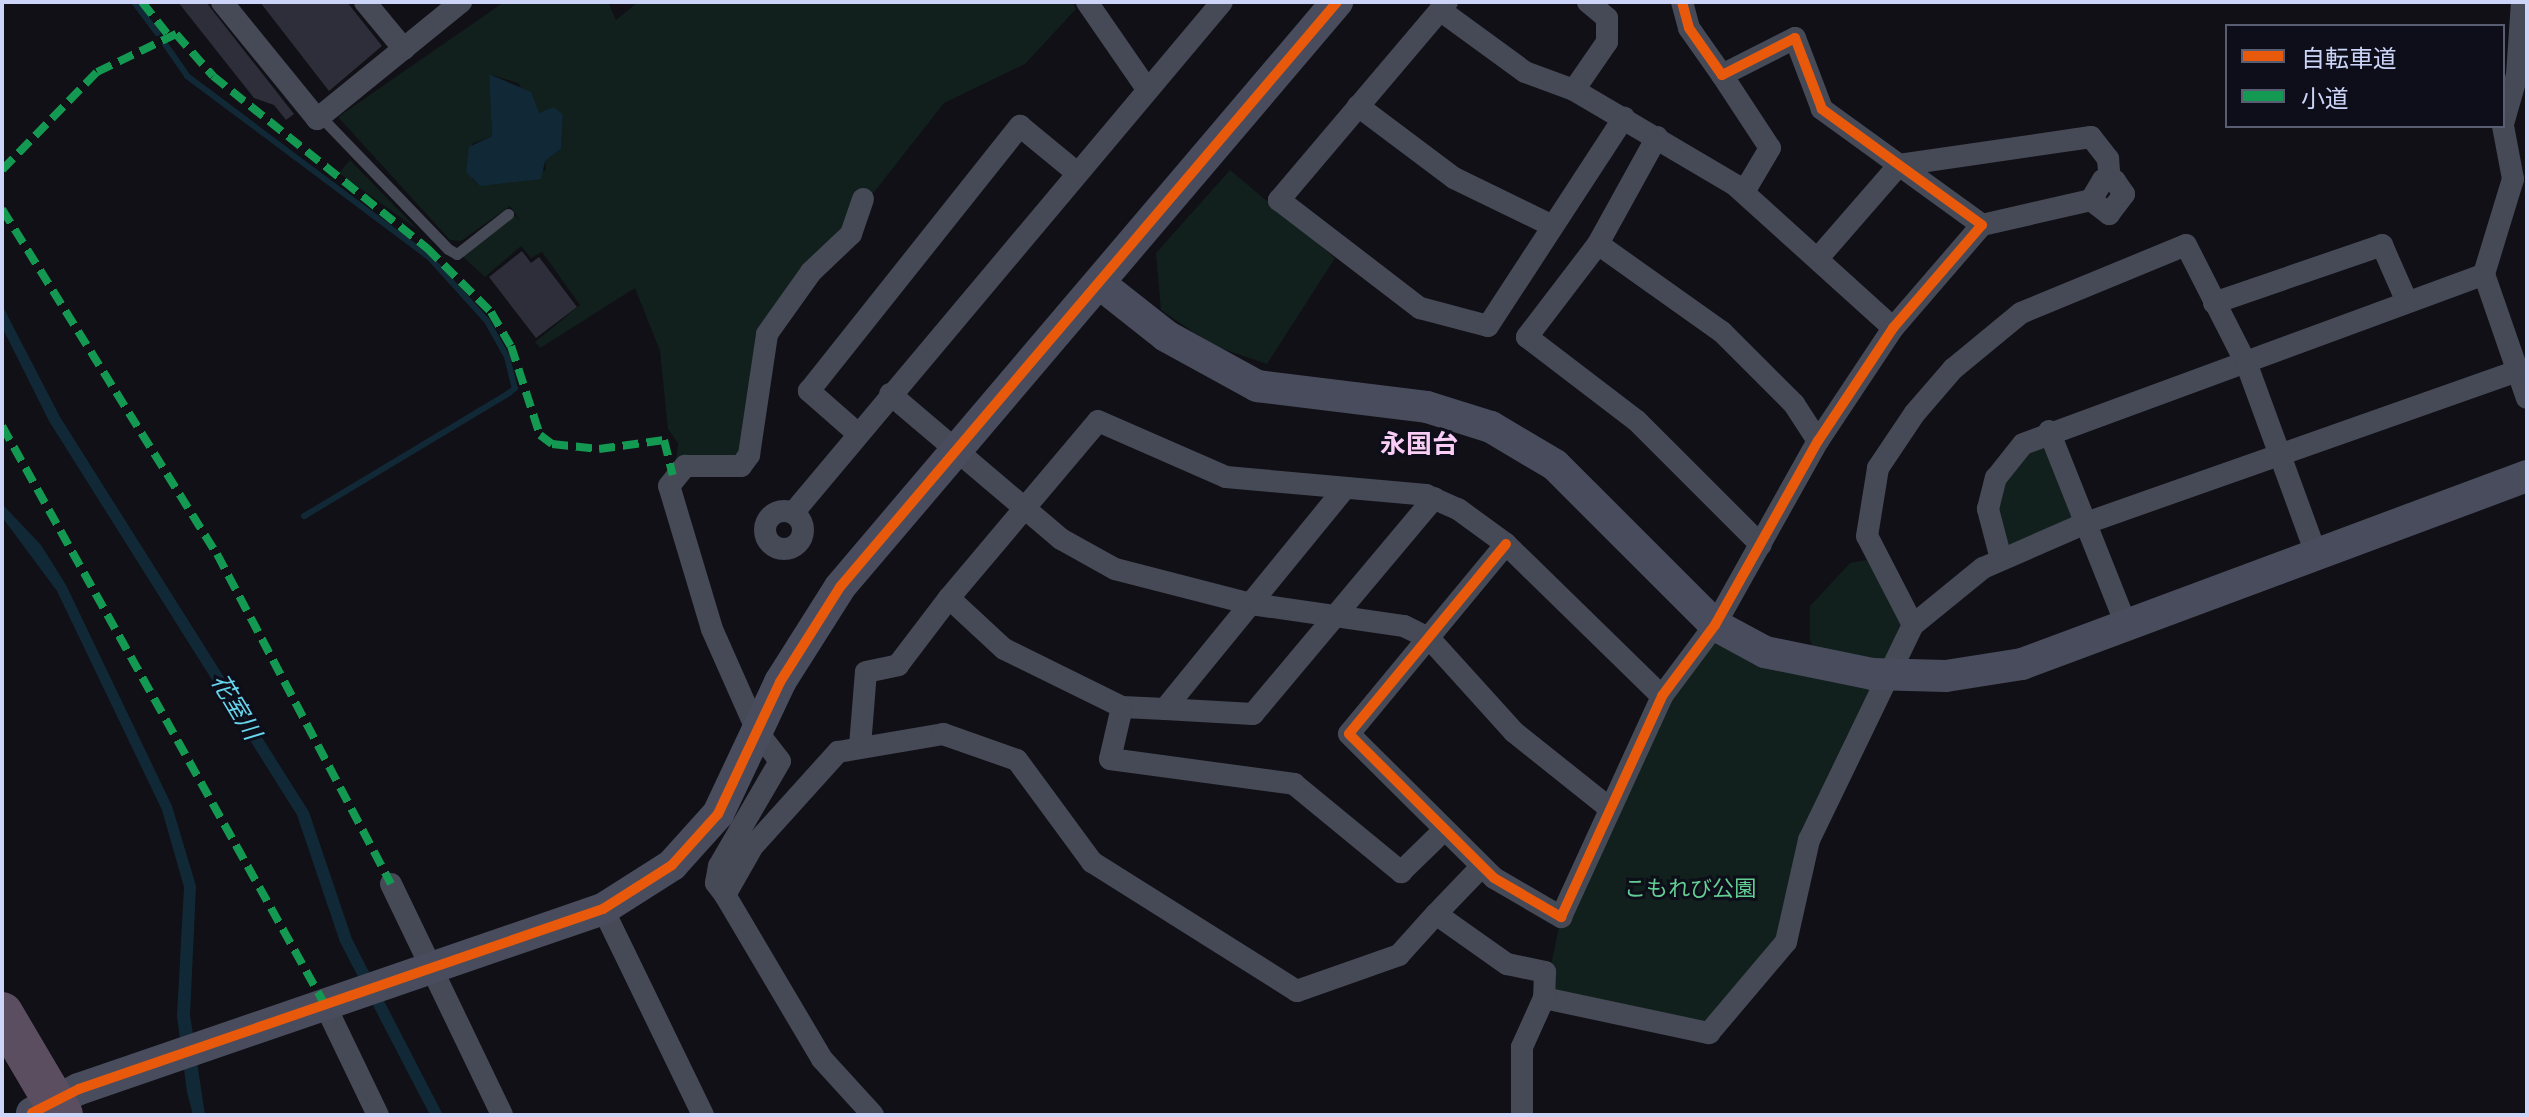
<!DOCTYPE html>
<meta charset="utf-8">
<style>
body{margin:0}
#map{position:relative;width:2529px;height:1117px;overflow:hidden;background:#101016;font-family:"Noto Sans","Noto Sans JP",sans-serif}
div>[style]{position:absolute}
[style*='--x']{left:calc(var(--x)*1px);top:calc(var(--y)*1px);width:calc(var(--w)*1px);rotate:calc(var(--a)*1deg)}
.green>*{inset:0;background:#11201c}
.water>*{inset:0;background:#112936}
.stream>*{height:6px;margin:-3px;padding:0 3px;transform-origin:3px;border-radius:3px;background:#112936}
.building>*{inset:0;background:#2d2e39}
.lane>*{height:11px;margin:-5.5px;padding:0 5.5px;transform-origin:5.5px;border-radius:5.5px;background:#464956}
.street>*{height:22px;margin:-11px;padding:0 11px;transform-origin:11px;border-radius:11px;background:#464956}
.street>.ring{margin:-11px;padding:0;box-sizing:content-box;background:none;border:22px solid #464956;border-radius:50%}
.secondary>*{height:32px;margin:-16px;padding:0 16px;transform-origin:16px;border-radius:16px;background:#484c5c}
.highway>*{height:42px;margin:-21px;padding:0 21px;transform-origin:21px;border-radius:21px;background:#5b4e61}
.quiet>*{height:8px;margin-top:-4px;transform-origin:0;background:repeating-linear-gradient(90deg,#139951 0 16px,transparent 0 24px)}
.cycleway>*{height:10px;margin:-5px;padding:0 5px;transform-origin:5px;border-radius:5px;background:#e8590c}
span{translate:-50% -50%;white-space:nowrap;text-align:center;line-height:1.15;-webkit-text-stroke:6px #0d0e19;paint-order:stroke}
.park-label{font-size:22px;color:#62ce93}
.water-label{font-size:24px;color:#67d5eb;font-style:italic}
.quarter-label{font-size:26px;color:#f9cdf5;font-weight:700}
.frame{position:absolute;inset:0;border:4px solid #ccd4f8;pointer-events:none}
.legend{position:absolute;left:2225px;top:24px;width:280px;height:104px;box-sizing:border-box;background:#0d0e19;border:2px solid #595d72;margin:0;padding:10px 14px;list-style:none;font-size:24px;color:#ccd4f8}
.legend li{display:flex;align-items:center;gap:16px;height:40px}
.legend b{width:40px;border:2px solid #595d72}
</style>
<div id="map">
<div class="green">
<div style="clip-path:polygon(evenodd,504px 2px,608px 2px,616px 20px,638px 2px,1072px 2px,1076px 9px,1025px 64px,944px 103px,765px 331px,743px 457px,675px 471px,678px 443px,668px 429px,660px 351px,635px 288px,540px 348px,535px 342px,580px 305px,542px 252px,531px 258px,521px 246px,485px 277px,461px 255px,513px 214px,521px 222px,510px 206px,461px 241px,450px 240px,338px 117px,504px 2px,489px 74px,518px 83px,539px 113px,554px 108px,563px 115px,561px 149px,545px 161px,546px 170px,480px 186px,472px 179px,472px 144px,492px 136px,489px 74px)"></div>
<div style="clip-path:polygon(350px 160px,418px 230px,339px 173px)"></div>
<div style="clip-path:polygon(1230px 170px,1335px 258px,1267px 364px,1214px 346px,1161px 310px,1156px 253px)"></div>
<div style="clip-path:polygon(2049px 431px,2086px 523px,2001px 559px,1996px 478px)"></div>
<div style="clip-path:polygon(1867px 560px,1906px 625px,1895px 662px,1814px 651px,1810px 640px,1810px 606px,1850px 563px)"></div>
<div style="clip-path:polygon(1715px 625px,1891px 675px,1847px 753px,1786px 942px,1709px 1033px,1544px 998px,1561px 917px,1608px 807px)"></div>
</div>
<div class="water">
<div style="clip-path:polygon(489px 74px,531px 92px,539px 113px,554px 107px,563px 115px,561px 149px,545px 161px,541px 179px,480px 186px,466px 172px,469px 147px,492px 136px)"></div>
<div style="clip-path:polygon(2px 305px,60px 417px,309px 812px,352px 939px,443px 1115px,430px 1115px,340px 942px,297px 815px,49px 421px,2px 327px)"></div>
<div style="clip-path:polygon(2px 504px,41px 545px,66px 585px,172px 806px,196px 886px,190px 1015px,205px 1115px,193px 1115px,187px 1092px,177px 1016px,184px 887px,162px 810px,57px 591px,2px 517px)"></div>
</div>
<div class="stream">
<div style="--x:134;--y:2;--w:39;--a:53"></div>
<div style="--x:165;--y:44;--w:39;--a:55"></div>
<div style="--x:187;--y:76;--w:304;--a:36.8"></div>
<div style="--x:430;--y:258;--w:85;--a:47.9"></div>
<div style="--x:487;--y:321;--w:41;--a:60.9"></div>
<div style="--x:507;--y:357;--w:32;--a:76"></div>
<div style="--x:515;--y:388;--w:8;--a:140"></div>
<div style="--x:509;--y:393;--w:239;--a:149"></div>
</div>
<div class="building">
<div style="clip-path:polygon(178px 2px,206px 2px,294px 114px,286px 120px,274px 105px,254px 98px)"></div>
<div style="clip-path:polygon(260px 2px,347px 2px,382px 46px,329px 91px)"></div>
<div style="clip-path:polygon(522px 251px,531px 263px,539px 257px,577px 307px,536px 338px,489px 277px)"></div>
</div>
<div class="lane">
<div style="--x:321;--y:117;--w:183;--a:46.1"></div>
<div style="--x:448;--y:249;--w:10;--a:29"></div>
<div style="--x:457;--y:254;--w:65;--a:-38.1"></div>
</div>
<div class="street">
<div style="--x:222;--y:2;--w:151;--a:50.9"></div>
<div style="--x:317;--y:119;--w:186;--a:-39.1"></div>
<div style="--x:365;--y:2;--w:61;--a:50.3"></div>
<div style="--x:1087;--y:2;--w:106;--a:55.4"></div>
<div style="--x:1447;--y:2;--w:260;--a:130.3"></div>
<div style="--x:1279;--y:200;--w:178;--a:37.5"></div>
<div style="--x:1420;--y:308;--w:70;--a:14.8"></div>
<div style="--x:1488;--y:326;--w:249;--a:-56.9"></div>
<div style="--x:1588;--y:2;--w:25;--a:40"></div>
<div style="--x:1607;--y:18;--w:24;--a:90"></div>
<div style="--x:1607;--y:42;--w:58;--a:124.5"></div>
<div style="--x:1574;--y:90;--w:187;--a:30.5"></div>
<div style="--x:1735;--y:185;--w:213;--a:42.1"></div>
<div style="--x:1440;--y:10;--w:105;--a:36.1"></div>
<div style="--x:1525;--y:72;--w:52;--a:20.2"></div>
<div style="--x:1722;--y:75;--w:87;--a:56.7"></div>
<div style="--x:1770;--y:148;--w:51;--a:120.6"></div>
<div style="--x:1358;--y:106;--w:120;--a:36.9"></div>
<div style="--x:1454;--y:178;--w:110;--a:25.9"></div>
<div style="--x:2503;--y:124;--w:51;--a:-74.1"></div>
<div style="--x:2517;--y:75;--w:73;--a:-86.1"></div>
<div style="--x:2503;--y:126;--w:54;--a:79.3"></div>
<div style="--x:2513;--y:179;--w:99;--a:107"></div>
<div style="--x:2484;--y:274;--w:131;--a:70.9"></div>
<div style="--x:1657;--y:137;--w:122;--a:118.9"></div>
<div style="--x:1598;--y:244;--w:117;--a:127.4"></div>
<div style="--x:1527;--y:337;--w:138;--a:37.4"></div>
<div style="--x:1637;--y:421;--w:175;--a:45"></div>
<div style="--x:1982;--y:225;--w:112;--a:-12.9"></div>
<div style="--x:2091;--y:200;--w:23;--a:38"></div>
<div style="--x:2109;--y:214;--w:25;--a:-53"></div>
<div style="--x:2124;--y:194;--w:16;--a:-125"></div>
<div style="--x:2115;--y:181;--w:12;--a:-175"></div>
<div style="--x:2103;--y:180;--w:23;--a:121"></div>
<div style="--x:1598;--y:244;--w:152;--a:35.4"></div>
<div style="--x:1722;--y:332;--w:102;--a:45"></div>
<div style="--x:1794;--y:404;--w:44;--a:57"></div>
<div style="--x:1819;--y:257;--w:122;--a:-49"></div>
<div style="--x:1899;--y:165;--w:194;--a:-8.3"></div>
<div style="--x:2091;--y:137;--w:28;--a:52"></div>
<div style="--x:2108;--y:159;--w:21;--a:85"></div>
<div style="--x:2214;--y:303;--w:178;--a:-19"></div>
<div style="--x:2382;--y:245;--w:62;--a:66.3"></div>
<div style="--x:890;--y:394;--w:224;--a:40.3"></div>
<div style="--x:1061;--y:539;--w:62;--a:29.1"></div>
<div style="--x:1115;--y:569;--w:140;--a:14.4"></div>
<div style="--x:1251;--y:604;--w:155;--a:8.2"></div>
<div style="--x:1404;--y:626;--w:28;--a:26"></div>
<div style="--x:1429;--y:638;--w:127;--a:47.9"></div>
<div style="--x:1514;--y:732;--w:120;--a:38.6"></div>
<div style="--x:2049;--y:431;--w:211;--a:68.3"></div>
<div style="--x:857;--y:433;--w:64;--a:-138.8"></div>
<div style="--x:809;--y:391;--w:339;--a:-51.5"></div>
<div style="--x:1020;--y:126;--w:74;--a:39.5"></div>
<div style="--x:1345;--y:488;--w:285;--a:129.2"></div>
<div style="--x:1165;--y:709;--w:43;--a:-177.3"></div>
<div style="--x:1122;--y:707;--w:131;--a:-153.8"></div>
<div style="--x:1004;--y:649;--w:75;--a:-137.2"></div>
<div style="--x:949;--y:598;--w:231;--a:-49.9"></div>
<div style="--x:1098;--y:421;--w:140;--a:23.6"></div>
<div style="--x:1226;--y:477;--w:201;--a:5.1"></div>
<div style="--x:1426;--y:495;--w:35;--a:24"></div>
<div style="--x:1458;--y:509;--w:59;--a:36.1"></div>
<div style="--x:1506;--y:544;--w:218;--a:44.3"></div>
<div class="ring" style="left:765px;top:511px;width:16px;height:16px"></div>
<div style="--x:793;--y:513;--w:667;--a:-49.99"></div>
<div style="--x:1506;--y:544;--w:246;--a:129.6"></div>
<div style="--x:1349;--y:734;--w:204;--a:44.8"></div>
<div style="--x:1494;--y:878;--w:78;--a:30.2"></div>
<div style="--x:1561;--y:917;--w:243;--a:-65.4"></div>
<div style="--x:1662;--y:696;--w:89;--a:-53.3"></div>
<div style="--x:1715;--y:625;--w:211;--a:-60.8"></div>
<div style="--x:1818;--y:441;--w:136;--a:-56.4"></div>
<div style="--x:1893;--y:328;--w:136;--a:-49.2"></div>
<div style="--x:1982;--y:225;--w:198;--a:-144.1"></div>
<div style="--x:1822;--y:109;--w:76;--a:-110.8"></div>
<div style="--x:1795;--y:38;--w:82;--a:153.1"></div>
<div style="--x:1722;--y:75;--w:57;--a:-125.1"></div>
<div style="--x:1689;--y:28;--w:27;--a:-105"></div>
<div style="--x:2001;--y:559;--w:52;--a:-104.6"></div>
<div style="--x:1988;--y:509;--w:32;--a:-76"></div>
<div style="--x:1996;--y:478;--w:43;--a:-51.5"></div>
<div style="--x:2023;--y:444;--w:491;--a:-20.2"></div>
<div style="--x:1913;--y:625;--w:100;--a:-117.3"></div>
<div style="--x:1867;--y:536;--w:69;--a:-80.8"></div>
<div style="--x:1878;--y:468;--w:66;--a:-56.1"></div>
<div style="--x:1915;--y:413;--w:58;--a:-49.2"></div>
<div style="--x:1953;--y:369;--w:88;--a:-39.5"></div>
<div style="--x:2021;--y:313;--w:178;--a:-22.4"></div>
<div style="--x:2186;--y:245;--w:135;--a:63.1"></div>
<div style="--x:2247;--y:365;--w:201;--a:69.9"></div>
<div style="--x:1122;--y:707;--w:53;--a:103"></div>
<div style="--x:1110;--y:759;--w:186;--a:7.7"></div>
<div style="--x:1294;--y:784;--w:139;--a:39.4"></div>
<div style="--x:1401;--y:872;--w:60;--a:-44.3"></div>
<div style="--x:1165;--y:709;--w:88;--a:3.3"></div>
<div style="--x:1253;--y:714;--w:282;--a:-50"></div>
<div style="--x:860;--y:746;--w:74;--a:-85.4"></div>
<div style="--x:866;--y:672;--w:33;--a:-12"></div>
<div style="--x:898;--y:665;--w:84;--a:-52.7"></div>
<div style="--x:391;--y:884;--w:256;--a:64.3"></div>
<div style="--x:725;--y:895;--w:15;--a:-127"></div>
<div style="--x:716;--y:883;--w:17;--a:-80"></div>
<div style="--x:719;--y:866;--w:121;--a:-59.8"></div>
<div style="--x:780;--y:761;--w:36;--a:-128"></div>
<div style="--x:758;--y:733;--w:114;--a:-113.9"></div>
<div style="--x:712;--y:629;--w:149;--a:-106.7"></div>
<div style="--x:669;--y:486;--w:26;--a:-51"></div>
<div style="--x:685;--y:466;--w:56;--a:0"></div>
<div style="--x:741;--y:466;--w:14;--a:-54"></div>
<div style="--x:749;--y:455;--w:122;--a:-81.5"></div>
<div style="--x:767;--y:334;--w:76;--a:-54.6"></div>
<div style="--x:811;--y:272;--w:55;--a:-43.5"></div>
<div style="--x:851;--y:234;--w:37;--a:-71"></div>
<div style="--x:603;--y:909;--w:229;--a:64.1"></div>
<div style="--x:1436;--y:914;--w:65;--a:-46.2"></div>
<div style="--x:1544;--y:998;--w:169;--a:12"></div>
<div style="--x:1709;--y:1033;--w:119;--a:-49.8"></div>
<div style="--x:1786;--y:942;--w:105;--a:-77.3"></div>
<div style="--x:1809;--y:840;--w:239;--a:-64.2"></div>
<div style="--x:1913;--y:625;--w:90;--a:-39.2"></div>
<div style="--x:1983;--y:568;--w:112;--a:-23.6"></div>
<div style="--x:2086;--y:523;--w:457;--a:-19.4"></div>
<div style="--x:325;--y:1005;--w:122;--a:64.3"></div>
<div style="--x:873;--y:1115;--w:76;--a:-132.3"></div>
<div style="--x:822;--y:1059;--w:191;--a:-120.6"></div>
<div style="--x:725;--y:895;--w:56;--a:-60.3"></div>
<div style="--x:753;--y:846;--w:127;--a:-47.9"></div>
<div style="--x:838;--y:752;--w:107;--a:-9.7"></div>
<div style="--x:943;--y:734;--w:78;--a:19.4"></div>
<div style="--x:1017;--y:760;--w:127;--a:53.7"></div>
<div style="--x:1092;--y:862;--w:242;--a:32.2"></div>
<div style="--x:1297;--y:991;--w:108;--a:-19.4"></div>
<div style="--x:1399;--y:955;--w:55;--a:-47.9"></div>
<div style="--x:1436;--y:914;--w:87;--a:35.2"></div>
<div style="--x:1507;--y:964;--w:39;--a:12"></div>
<div style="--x:1545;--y:972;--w:26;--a:92"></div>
<div style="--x:1544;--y:998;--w:54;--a:114.2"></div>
<div style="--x:1522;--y:1047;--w:68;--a:90"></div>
</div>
<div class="secondary">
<div style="--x:1099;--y:283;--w:85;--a:38.3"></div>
<div style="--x:1166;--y:336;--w:104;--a:28.8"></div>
<div style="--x:1257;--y:386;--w:171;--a:7"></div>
<div style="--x:1427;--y:407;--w:67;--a:17.4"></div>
<div style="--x:1491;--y:427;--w:74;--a:30.7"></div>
<div style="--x:1555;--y:465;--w:226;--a:45"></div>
<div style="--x:1715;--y:625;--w:57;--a:28.4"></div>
<div style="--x:1765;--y:652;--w:109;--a:11.6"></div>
<div style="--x:1872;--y:674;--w:74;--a:1.5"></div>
<div style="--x:1946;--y:676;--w:77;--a:-9"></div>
<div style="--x:2022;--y:664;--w:539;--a:-20.42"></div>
<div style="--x:32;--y:1113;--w:53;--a:-27.1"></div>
<div style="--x:79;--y:1089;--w:554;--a:-18.96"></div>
<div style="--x:603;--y:909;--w:82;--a:-32.5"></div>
<div style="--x:672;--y:865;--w:69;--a:-48"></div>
<div style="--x:718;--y:814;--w:146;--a:-64.8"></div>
<div style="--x:780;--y:682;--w:112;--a:-57.7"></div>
<div style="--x:840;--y:587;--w:768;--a:-49.65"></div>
</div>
<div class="highway">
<div style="--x:2;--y:1013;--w:118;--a:59.5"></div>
</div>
<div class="quiet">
<div style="--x:142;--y:2;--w:43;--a:51.5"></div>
<div style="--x:2;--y:170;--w:136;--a:-45.9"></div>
<div style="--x:97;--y:72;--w:88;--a:-25.7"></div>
<div style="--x:176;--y:34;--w:56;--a:48.6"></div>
<div style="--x:213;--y:76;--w:275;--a:38.8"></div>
<div style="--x:427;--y:248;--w:91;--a:45"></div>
<div style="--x:491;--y:312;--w:39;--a:60"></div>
<div style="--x:511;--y:346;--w:94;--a:72"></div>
<div style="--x:540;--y:435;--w:15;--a:37"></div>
<div style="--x:552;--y:444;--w:47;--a:6.1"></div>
<div style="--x:599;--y:449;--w:66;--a:-7.9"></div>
<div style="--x:664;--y:440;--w:36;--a:76"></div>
<div style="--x:2;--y:209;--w:407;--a:58.1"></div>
<div style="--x:217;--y:554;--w:373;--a:62.2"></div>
<div style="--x:2;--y:426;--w:663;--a:60.84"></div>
</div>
<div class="cycleway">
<div style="--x:1506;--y:544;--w:246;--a:129.6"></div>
<div style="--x:1349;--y:734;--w:204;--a:44.8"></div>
<div style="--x:1494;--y:878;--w:78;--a:30.2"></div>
<div style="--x:1561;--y:917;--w:243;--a:-65.4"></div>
<div style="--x:1662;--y:696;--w:89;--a:-53.3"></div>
<div style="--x:1715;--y:625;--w:211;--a:-60.8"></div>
<div style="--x:1818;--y:441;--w:136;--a:-56.4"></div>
<div style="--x:1893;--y:328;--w:136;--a:-49.2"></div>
<div style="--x:1982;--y:225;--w:198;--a:-144.1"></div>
<div style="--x:1822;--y:109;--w:76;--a:-110.8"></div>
<div style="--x:1795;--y:38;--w:82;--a:153.1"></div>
<div style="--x:1722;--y:75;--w:57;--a:-125.1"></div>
<div style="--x:1689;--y:28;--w:27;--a:-105"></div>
<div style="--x:32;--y:1113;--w:53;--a:-27.1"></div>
<div style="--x:79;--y:1089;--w:554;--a:-18.96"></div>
<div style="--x:603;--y:909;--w:82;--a:-32.5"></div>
<div style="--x:672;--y:865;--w:69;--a:-48"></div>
<div style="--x:718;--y:814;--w:146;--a:-64.8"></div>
<div style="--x:780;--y:682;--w:112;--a:-57.7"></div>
<div style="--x:840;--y:587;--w:768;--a:-49.65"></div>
</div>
<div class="park-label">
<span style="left:1690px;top:888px">こもれび公園</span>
</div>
<div class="water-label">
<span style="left:237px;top:706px;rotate:59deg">花室川</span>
</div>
<div class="quarter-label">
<span style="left:1419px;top:444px">永国台</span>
</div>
<div class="frame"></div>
<ul class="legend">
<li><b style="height:10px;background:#e8590c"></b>自転車道</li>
<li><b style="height:10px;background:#139951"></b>小道</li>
</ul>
</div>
